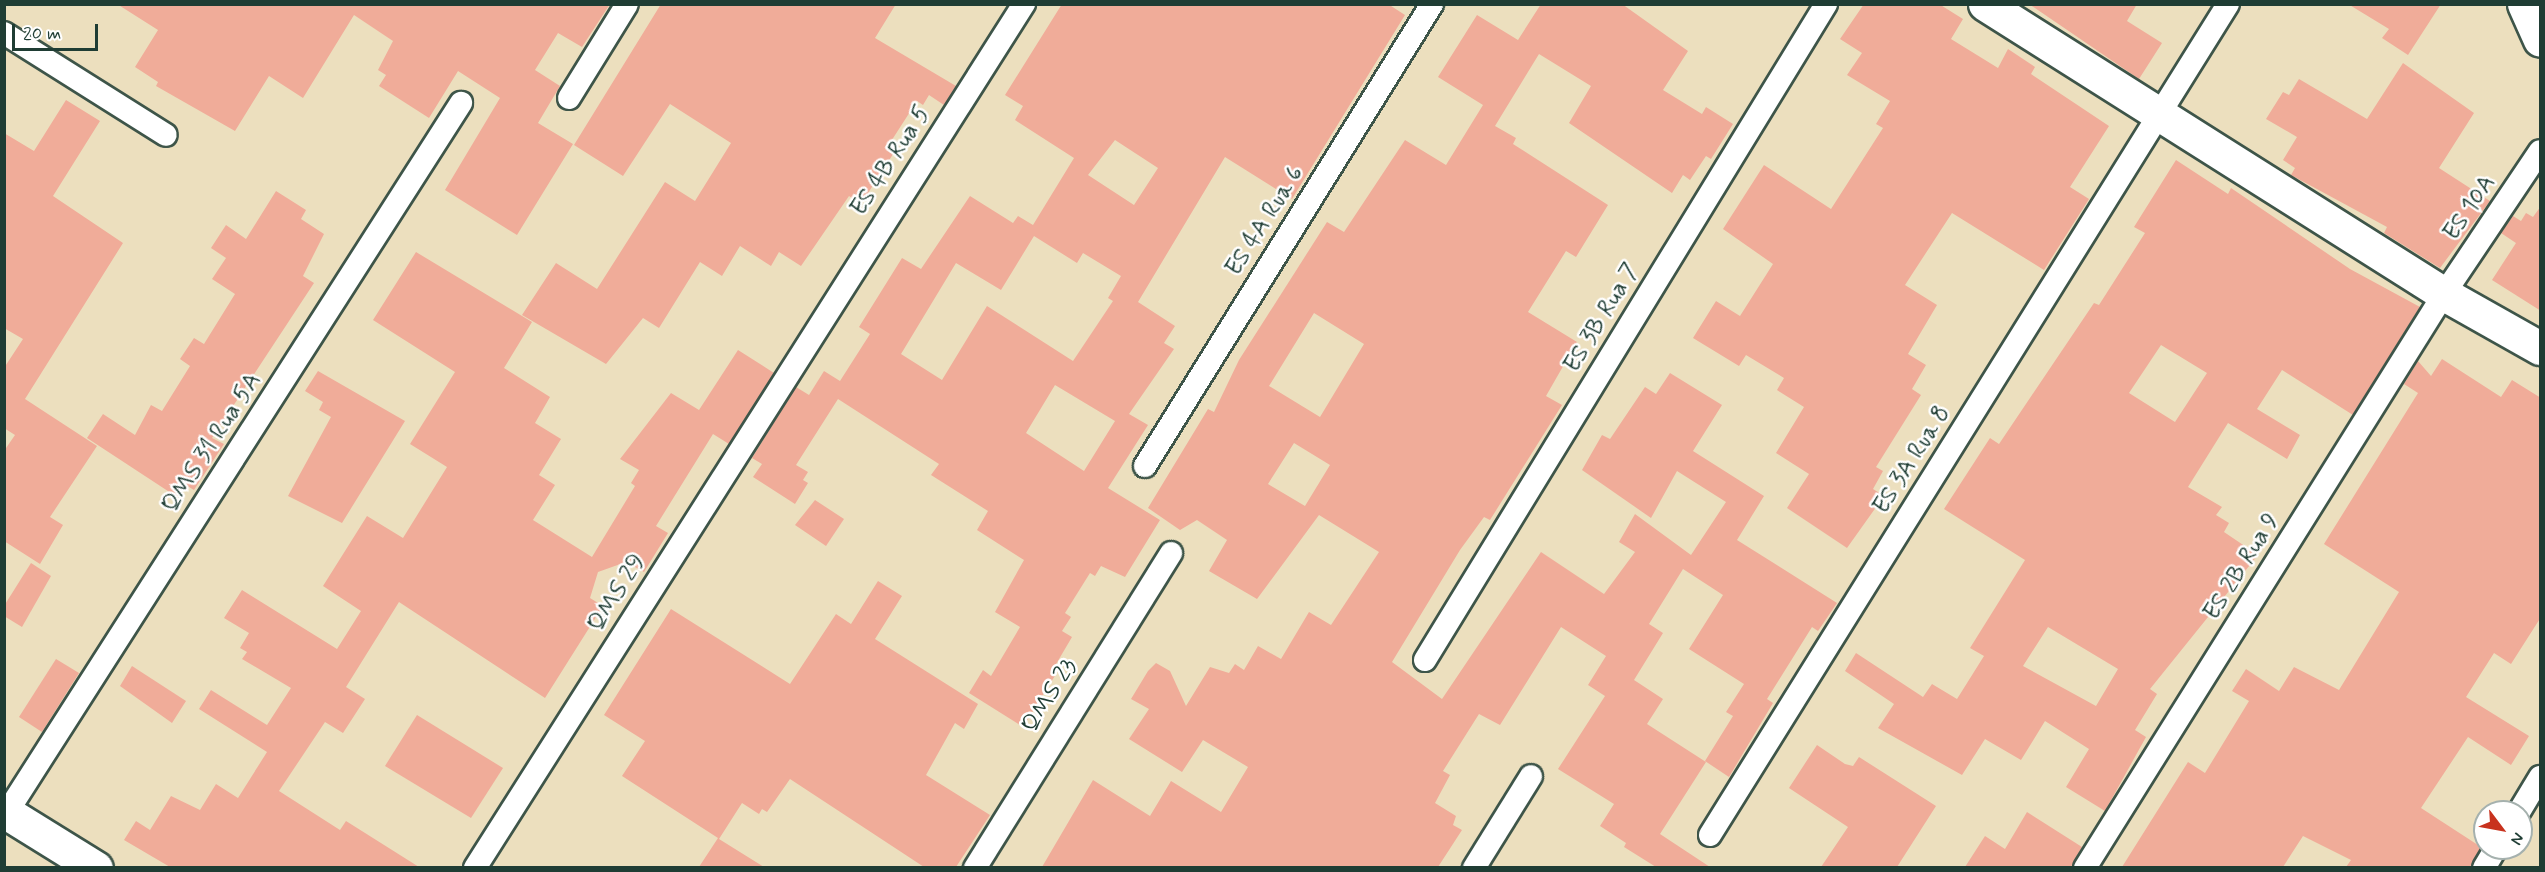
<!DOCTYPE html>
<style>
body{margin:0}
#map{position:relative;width:2545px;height:872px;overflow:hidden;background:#ecdfbe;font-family:Mynerve,sans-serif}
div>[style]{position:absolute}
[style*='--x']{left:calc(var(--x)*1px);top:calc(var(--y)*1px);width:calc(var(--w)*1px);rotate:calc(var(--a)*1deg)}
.building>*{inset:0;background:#f0ac99}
.roads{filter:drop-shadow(2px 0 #3e5549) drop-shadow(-2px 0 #3e5549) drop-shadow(0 2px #3e5549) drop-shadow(0 -2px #3e5549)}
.street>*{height:22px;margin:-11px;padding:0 11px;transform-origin:11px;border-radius:11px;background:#fff}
.secondary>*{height:33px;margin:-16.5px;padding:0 16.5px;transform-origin:16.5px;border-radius:16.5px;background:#fff}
span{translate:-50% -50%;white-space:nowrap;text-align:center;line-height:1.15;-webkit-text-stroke:5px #fff;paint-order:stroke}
.street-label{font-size:24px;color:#1f3d34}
.frame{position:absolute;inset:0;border:6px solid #1f3d34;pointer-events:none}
.north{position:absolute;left:2473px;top:800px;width:60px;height:60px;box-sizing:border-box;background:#fff;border:2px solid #a5b1ae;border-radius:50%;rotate:122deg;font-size:16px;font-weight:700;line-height:24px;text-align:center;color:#1f3d34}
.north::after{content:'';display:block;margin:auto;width:21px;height:27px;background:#c8321e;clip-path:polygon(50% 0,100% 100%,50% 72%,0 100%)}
.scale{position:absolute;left:12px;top:24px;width:86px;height:27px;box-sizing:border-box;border:3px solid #1f3d34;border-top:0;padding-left:8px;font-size:18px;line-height:21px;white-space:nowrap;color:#1f3d34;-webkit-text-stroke:4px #fff;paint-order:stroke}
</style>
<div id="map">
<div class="building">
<div style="clip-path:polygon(117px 4px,610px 4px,582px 47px,558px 33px,535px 70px,560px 86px,538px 123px,573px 144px,517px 235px,445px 190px,500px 98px,458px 71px,429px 118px,379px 86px,386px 75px,378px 70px,393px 41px,354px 15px,303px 98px,269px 76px,235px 131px,156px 86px,158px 82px,135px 67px,158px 30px)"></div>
<div style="clip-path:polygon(661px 4px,896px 4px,875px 38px,956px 86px,944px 105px,929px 95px,923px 105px,917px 101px,888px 146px,895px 151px,861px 204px,849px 196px,801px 266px,779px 252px,771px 266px,740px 246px,722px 276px,700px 262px,659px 328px,643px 318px,606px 364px,522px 315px,556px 263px,597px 289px,665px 182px,695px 201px,731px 143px,670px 104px,623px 176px,574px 145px)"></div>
<div style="clip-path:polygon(evenodd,1062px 4px,1388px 4px,1405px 15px,1292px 199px,1225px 157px,1138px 302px,1175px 326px,1164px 343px,1174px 349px,1129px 414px,1148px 425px,1108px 488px,1160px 520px,1125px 577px,1101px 566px,1095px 576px,1090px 573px,1065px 613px,1071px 617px,1062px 631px,1072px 637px,1052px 671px,1056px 674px,1023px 727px,969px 693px,983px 670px,991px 676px,1020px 627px,995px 612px,1024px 560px,977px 530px,988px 511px,931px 475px,939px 464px,838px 399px,796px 465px,808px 472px,803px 480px,808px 483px,795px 504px,753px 477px,762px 464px,752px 458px,796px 387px,809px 395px,824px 371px,840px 381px,870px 334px,859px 327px,902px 258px,921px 269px,970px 196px,1013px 223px,1018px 216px,1033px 225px,1074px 158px,1015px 120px,1023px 106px,1005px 95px,1062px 4px,1115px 140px,1158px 168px,1134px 205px,1088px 175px,1115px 140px,1062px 4px,1034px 236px,1077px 263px,1083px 253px,1121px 276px,1108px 298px,1113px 301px,1073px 361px,987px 306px,942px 380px,901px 354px,956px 263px,1001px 290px,1034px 236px,1062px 4px,1055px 385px,1115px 421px,1084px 471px,1026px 433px,1055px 385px)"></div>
<div style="clip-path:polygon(evenodd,1541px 4px,1622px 4px,1688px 51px,1663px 90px,1702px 114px,1706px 107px,1733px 124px,1711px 159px,1706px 156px,1690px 180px,1683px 175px,1672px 193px,1569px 123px,1591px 86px,1539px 54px,1495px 126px,1516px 138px,1513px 144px,1608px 205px,1576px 257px,1566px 251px,1528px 312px,1577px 342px,1546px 396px,1562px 405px,1490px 520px,1484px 517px,1460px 550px,1392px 662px,1442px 699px,1541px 552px,1604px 594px,1635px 552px,1619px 542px,1635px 514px,1691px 555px,1726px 502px,1677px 471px,1651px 518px,1582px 470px,1602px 435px,1610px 439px,1645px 387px,1656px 394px,1670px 373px,1722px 405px,1693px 451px,1764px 496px,1737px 540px,1837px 603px,1818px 631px,1812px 627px,1767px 699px,1773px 703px,1729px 777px,1705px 761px,1733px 716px,1726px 712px,1744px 684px,1689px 649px,1723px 595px,1683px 569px,1649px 624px,1663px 633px,1634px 680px,1663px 699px,1647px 724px,1706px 762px,1660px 834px,1710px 867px,1656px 867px,1624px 847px,1626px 843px,1600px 826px,1614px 804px,1558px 769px,1605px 696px,1588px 685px,1606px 656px,1561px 627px,1500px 725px,1479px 714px,1443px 771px,1450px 775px,1435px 803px,1456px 816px,1453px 825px,1462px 830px,1438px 867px,1042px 867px,1093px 780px,1150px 816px,1171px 781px,1221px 812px,1248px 767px,1203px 740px,1182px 772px,1129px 739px,1149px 709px,1131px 699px,1148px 671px,1156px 663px,1170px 671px,1186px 706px,1210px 667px,1229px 673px,1235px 664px,1244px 670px,1258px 646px,1281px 659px,1309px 612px,1331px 625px,1379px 552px,1319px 515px,1257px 599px,1209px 571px,1227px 540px,1197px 520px,1180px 530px,1148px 508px,1208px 409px,1214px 412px,1239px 360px,1327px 222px,1344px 232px,1405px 140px,1446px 165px,1483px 105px,1438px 77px,1477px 15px,1518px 40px,1541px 4px,1314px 313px,1364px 344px,1320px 417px,1269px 386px,1314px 313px,1541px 4px,1294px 443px,1330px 465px,1305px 506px,1268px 484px,1294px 443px)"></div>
<div style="clip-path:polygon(1864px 4px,1939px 4px,1963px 19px,1951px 39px,1998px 68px,2008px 49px,2035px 67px,2031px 74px,2109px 126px,2070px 187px,2089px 199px,2044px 270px,1952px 213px,1905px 285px,1937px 305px,1908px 354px,1926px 365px,1912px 389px,1921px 395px,1876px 467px,1883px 471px,1873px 489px,1884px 496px,1847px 548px,1787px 508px,1809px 474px,1776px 453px,1804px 407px,1777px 390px,1784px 378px,1746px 355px,1739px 366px,1693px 338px,1716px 301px,1740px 316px,1773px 264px,1723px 229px,1764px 165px,1831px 209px,1883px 128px,1876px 124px,1890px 101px,1847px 75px,1862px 53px,1840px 39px)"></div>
<div style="clip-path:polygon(2029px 4px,2137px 4px,2127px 21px,2162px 43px,2139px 79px)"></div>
<div style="clip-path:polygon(2348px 4px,2441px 4px,2408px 55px,2382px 38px,2389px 29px)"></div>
<div style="clip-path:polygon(2403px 63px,2474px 113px,2439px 168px,2490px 201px,2440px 268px,2384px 233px,2387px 227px,2291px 175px,2295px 168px,2283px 160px,2297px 137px,2266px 119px,2283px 92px,2289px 95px,2299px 79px,2367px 119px)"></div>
<div style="clip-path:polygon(66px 100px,100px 121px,53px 196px,123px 243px,25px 399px,97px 446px,50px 517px,63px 525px,40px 564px,4px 541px,4px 451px,15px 435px,4px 428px,4px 368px,23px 339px,4px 328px,4px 133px,34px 151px)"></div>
<div style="clip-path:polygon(evenodd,2176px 160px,2228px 194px,2231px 188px,2350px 269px,2420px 307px,2353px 415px,2282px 370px,2257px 409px,2300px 435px,2287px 459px,2228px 423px,2188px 487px,2222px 507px,2216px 515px,2229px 523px,2224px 532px,2258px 555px,2150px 689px,2157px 694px,2135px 730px,2146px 737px,2105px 811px,2066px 787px,2089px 749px,2045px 721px,2021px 760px,1985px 739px,1962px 775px,1878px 728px,1894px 704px,1845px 671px,1856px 653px,1923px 697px,1932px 684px,1957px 699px,1984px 656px,1970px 648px,2025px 560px,1944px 509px,1990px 438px,1999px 444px,2094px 303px,2099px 305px,2145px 233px,2134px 227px,2176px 160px,2161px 345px,2207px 373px,2175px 422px,2129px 393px,2161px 345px,2176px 160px,2048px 627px,2118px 669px,2096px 706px,2023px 666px,2048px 627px)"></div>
<div style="clip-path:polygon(276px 191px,306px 210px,301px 219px,324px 234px,303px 276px,314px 283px,212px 438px,224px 444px,194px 490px,184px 484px,177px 497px,87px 438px,103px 414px,135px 435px,151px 405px,162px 411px,190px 366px,180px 359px,194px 338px,204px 344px,235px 294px,212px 279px,226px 258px,211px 248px,226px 225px,246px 239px)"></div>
<div style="clip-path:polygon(2541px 206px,2541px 311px,2492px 280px,2516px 243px,2501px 233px,2513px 216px,2521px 221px,2526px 213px,2533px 217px)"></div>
<div style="clip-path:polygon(416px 252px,532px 322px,504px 368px,550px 397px,535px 423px,561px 439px,539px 475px,555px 485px,533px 520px,592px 557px,635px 486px,631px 483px,639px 470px,620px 459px,671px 393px,699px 410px,738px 350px,774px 373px,729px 444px,713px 434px,656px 526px,668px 533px,644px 572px,626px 562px,598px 572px,590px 598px,603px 606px,545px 698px,399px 602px,346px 687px,365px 699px,343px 733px,325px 722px,279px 791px,340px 830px,346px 821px,419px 867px,170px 867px,124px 840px,136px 821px,150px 830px,171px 796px,200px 810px,216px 784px,238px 798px,267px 752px,199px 709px,211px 690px,267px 725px,291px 688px,242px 659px,247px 652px,240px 648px,249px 633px,224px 618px,242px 590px,337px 649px,361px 611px,323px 586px,367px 516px,403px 538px,447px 467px,410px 444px,455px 372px,373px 320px)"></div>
<div style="clip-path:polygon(2442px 359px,2501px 397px,2512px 380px,2541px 398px,2541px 617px,2511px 664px,2494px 653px,2466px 697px,2529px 736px,2511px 765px,2468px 737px,2421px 808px,2481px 847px,2470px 867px,2346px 867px,2351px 860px,2303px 836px,2283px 867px,2122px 867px,2188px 762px,2205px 773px,2249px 701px,2232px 691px,2246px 669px,2279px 691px,2294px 667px,2339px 690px,2399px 592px,2324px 544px,2418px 393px,2404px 384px,2418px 361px,2431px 376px)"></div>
<div style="clip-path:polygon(318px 371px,405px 421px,342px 523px,288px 496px,331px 417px,319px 410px,323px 402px,305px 391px)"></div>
<div style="clip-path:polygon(815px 500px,844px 519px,826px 546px,795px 525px)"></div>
<div style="clip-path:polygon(31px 563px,51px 576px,22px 627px,4px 616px,4px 606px)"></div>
<div style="clip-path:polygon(878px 581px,902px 596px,875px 639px,978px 704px,964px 729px,955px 723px,926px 775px,990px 815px,956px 867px,924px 867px,790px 779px,767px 812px,762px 809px,759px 814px,742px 803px,719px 839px,764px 867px,699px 867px,718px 838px,622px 776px,645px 741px,604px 715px,671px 609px,790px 684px,836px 614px,851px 624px)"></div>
<div style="clip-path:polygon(56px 659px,79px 673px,42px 732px,19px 717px)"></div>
<div style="clip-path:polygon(132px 666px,186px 701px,172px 723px,120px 686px)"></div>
<div style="clip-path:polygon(417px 715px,503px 768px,471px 818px,385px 766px)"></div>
<div style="clip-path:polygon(1817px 745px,1845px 764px,1853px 766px,1859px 757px,1936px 806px,1897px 867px,1821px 867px,1848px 827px,1789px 788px)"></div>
<div style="clip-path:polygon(2027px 812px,2082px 847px,2071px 867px,1965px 867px,1985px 836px,2005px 849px)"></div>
</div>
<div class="roads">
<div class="street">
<div style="--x:4;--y:33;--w:191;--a:32.2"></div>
<div style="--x:569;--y:98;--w:110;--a:-58.3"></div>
<div style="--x:1145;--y:466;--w:544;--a:-58.15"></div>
<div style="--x:1425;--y:660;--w:769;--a:-58.56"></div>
<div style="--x:2519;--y:812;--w:41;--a:-59"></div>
<div style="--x:4;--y:817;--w:848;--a:-57.38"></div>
<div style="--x:1710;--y:835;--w:979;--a:-58.06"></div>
<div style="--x:475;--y:868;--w:1024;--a:-57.57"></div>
<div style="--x:975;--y:868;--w:371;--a:-58.1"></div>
<div style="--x:1474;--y:868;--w:108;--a:-58.2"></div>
<div style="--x:2085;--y:868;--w:677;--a:-57.98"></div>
<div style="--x:2444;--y:294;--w:172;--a:-56.1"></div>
<div style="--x:2484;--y:868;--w:23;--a:-59"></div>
</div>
<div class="secondary">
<div style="--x:1985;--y:4;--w:543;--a:32.29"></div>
<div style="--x:2444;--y:294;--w:110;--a:29.4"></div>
<div style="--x:2524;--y:4;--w:39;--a:66"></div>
<div style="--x:4;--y:811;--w:108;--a:31.8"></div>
</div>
</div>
<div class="street-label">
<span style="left:891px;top:161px;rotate:-57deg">ES 4B Rua 5</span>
<span style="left:2470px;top:208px;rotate:-56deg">ES 10A</span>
<span style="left:1265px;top:221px;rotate:-58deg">ES 4A Rua 6</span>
<span style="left:1602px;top:318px;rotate:-59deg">ES 3B Rua 7</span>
<span style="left:212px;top:443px;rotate:-57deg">QMS 31 Rua 5A</span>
<span style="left:1912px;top:460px;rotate:-58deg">ES 3A Rua 8</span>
<span style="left:2242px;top:567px;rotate:-58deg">ES 2B Rua 9</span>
<span style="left:617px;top:593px;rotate:-58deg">QMS 29</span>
<span style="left:1050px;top:696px;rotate:-58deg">QMS 23</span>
</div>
<div class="frame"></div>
<div class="north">N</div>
<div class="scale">20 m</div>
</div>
